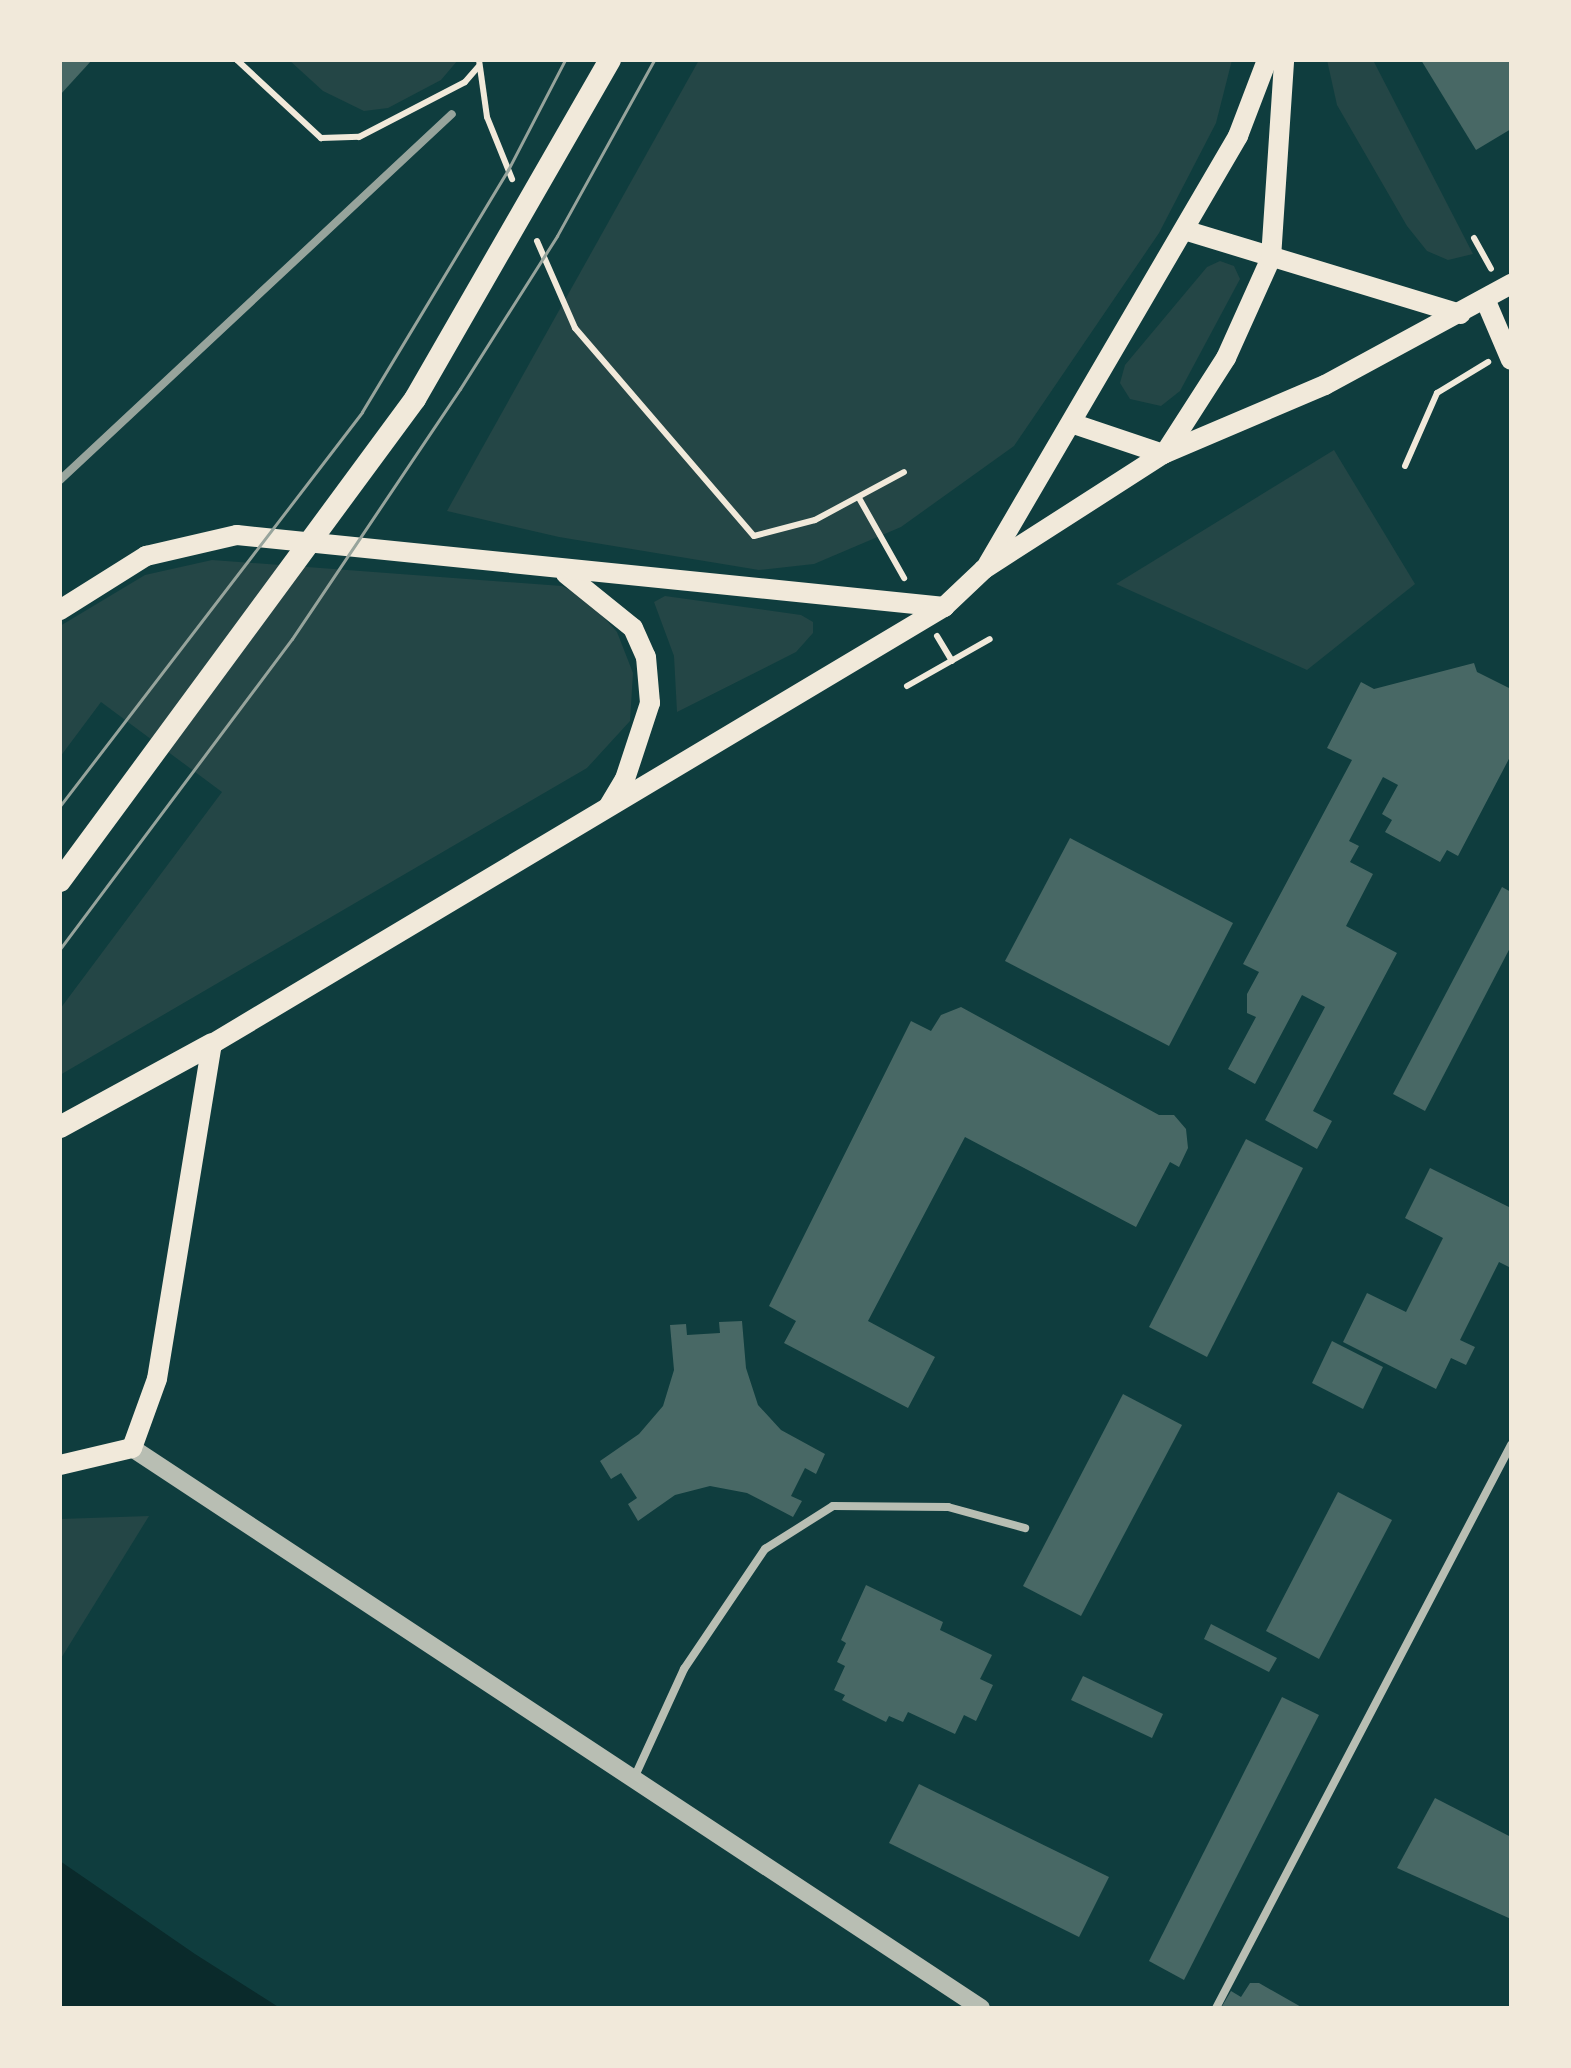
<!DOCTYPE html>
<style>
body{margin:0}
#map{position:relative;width:1571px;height:2068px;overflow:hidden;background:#0f3d3e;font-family:Jost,sans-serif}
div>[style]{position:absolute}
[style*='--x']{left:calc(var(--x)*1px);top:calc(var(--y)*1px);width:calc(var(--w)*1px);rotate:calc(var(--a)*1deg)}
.green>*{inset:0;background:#244646}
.water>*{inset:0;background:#0a2a2b}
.building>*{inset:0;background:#486865}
.path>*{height:6px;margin:-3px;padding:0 3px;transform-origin:3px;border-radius:3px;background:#f1e9da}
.service>*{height:8px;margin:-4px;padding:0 4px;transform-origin:4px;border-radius:4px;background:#b8beb3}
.tertiary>*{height:18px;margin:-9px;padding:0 9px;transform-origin:9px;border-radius:9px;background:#b8beb3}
.secondary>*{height:20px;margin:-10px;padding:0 10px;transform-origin:10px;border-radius:10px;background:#f1e9da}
.trunk>*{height:22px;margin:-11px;padding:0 11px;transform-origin:11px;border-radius:11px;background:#f1e9da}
.tram>*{height:2.5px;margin:-1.25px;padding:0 1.25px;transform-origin:1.25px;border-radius:1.25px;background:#97a49c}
.rail>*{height:8px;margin:-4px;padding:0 4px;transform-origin:4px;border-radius:4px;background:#97a49c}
span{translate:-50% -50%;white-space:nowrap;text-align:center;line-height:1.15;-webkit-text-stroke:10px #f1e9da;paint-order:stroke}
.frame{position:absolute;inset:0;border:62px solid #f1e9da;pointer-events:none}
</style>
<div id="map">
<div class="green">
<div style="clip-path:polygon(289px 60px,458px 60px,441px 80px,388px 108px,364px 111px,323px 91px)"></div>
<div style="clip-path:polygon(699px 60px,1232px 60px,1216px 123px,1159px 233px,1014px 446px,901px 527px,814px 564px,759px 570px,559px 537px,447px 511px)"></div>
<div style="clip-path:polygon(1327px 60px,1373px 60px,1473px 254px,1448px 260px,1427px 251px,1407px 226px,1337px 105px)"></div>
<div style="clip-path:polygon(1220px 261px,1234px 266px,1240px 279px,1180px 391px,1161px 406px,1130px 399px,1120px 383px,1125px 365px,1207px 267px)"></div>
<div style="clip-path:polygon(1334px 450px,1415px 584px,1307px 670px,1116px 584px)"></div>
<div style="clip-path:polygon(212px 560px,562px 586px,587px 599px,617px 632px,633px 673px,630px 721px,587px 768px,60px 1075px,60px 1009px,222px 792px,101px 702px,60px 757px,60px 626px,145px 575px)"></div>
<div style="clip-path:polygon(665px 596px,801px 615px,813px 622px,813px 633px,796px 652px,677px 712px,674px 656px,654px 602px)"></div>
<div style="clip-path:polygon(149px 1516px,60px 1660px,60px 1519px)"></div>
</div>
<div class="water">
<div style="clip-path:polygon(60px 1861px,195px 1954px,280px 2008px,60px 2008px)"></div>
</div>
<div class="building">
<div style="clip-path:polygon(60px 60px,92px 60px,60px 95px)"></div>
<div style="clip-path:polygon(1421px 60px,1511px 60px,1511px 129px,1476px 150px)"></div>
<div style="clip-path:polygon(1474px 663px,1477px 672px,1511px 689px,1511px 755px,1458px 856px,1447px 850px,1440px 862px,1385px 832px,1392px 820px,1382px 814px,1398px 785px,1383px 777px,1349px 841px,1359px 846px,1350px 862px,1373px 874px,1346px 926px,1397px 953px,1313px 1111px,1332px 1121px,1317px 1149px,1265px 1120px,1325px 1007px,1302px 995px,1255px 1084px,1228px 1069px,1256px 1017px,1247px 1013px,1247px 994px,1259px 972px,1243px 964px,1352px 760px,1327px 748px,1361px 682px,1374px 689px)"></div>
<div style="clip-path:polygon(1070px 838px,1233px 923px,1169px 1046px,1005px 961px)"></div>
<div style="clip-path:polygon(1502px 887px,1511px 892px,1511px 946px,1425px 1111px,1393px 1094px)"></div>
<div style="clip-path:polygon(961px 1007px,1159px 1115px,1174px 1115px,1186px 1129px,1188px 1148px,1179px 1167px,1170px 1162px,1136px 1227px,965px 1137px,868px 1321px,935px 1357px,908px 1408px,784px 1343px,796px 1321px,769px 1306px,911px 1021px,931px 1031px,941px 1015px)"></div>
<div style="clip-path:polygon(1246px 1139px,1303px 1168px,1207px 1357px,1149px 1327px)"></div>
<div style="clip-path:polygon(1430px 1168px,1511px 1208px,1511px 1268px,1499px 1262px,1460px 1340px,1475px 1347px,1466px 1365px,1451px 1358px,1436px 1389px,1343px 1342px,1367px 1293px,1406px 1312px,1443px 1238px,1405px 1218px)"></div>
<div style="clip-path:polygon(742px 1321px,746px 1368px,758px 1405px,781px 1430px,825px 1454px,816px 1474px,805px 1468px,791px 1496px,802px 1501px,793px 1517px,747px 1493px,710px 1486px,675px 1495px,638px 1521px,628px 1504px,637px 1498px,621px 1473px,611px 1479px,600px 1461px,639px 1434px,663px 1406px,674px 1370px,670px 1325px,686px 1324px,687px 1335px,720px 1333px,719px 1322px)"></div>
<div style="clip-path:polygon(1332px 1341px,1383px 1367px,1363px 1409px,1312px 1383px)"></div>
<div style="clip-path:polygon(1123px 1394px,1182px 1425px,1081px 1616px,1023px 1586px)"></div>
<div style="clip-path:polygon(1338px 1492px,1392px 1520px,1319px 1659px,1266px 1631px)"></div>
<div style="clip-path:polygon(866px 1585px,943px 1622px,940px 1630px,992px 1655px,980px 1679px,993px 1685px,976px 1721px,964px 1715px,955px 1734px,908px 1712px,903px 1722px,889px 1716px,886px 1722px,842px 1700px,845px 1695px,834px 1690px,845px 1666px,837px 1662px,846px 1643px,841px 1640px)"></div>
<div style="clip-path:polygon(1211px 1624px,1277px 1658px,1269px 1672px,1204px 1639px)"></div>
<div style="clip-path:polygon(1083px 1676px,1163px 1714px,1152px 1738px,1071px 1700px)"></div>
<div style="clip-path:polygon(1282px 1697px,1319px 1715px,1184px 1980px,1149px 1961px)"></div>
<div style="clip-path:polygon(919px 1784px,1109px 1877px,1079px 1937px,889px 1843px)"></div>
<div style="clip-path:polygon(1435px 1798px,1511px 1837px,1511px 1919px,1397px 1868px)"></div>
<div style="clip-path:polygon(1250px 1983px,1259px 1983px,1303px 2008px,1221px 2008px,1231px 1991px,1241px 1997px)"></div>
</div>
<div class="path">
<div style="--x:237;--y:60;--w:115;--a:42.9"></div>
<div style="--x:321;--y:138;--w:38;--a:-2"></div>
<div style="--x:359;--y:137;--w:119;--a:-27.4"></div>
<div style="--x:465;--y:82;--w:21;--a:-49"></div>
<div style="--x:479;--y:60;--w:58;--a:82"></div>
<div style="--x:487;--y:117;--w:67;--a:68"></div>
<div style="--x:1474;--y:238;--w:35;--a:61"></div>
<div style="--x:537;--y:241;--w:95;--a:66.4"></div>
<div style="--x:575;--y:328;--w:274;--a:49.3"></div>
<div style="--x:754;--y:536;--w:63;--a:-14.7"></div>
<div style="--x:815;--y:520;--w:101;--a:-28.3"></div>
<div style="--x:1405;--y:466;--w:80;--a:-66.3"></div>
<div style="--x:1437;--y:393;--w:60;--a:-31.3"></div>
<div style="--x:859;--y:498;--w:92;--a:60.6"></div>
<div style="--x:937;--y:636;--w:29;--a:59"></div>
<div style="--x:907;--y:686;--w:95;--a:-29.5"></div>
</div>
<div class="service">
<div style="--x:635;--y:1776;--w:118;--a:-65.4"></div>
<div style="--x:684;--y:1669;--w:145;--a:-56"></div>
<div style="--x:765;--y:1549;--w:80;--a:-32.3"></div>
<div style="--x:833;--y:1506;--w:115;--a:0.5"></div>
<div style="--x:948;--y:1507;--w:80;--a:15.3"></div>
<div style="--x:1216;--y:2008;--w:636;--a:-62.35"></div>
</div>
<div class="tertiary">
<div style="--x:132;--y:1448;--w:1017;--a:33.41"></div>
</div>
<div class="secondary">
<div style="--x:1184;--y:230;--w:289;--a:16.9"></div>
<div style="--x:1485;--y:299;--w:66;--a:66.9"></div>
<div style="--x:1074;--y:424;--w:94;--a:18.6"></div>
<div style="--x:1165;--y:453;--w:113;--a:-57.3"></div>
<div style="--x:1226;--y:358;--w:110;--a:-65.8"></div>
<div style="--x:1271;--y:258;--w:198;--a:-86.2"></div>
<div style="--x:988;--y:564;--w:496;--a:-59.7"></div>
<div style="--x:1238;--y:136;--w:81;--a:-69.1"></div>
<div style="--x:566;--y:574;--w:86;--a:38.9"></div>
<div style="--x:633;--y:628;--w:32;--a:66"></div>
<div style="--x:646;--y:657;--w:46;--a:85"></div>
<div style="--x:650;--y:703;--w:80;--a:108.2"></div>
<div style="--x:625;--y:779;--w:31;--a:121"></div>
<div style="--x:60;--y:610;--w:102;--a:-32.1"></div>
<div style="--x:146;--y:556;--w:93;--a:-13"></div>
<div style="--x:237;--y:535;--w:711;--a:5.81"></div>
<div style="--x:60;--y:1465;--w:74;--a:-13.3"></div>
<div style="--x:132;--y:1448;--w:73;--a:-70.1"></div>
<div style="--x:157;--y:1379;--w:339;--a:-80.7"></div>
<div style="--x:212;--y:1044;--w:853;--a:-30.84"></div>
<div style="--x:944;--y:607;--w:55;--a:-43.5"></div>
<div style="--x:984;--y:569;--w:213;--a:-32.7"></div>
<div style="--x:1163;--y:454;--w:176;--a:-23.1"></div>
<div style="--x:1325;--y:385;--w:212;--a:-28.5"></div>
</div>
<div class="trunk">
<div style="--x:60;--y:881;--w:599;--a:-53.63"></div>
<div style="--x:415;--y:399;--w:391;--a:-60.1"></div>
<div style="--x:60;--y:1127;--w:173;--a:-28.6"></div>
</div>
<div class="tram">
<div style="--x:60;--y:806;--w:496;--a:-52.5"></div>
<div style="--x:362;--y:412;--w:283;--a:-58.9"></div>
<div style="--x:508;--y:170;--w:124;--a:-62.6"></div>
<div style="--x:60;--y:949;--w:387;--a:-53.2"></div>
<div style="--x:292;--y:639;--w:301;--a:-56.1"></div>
<div style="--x:460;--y:389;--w:181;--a:-57.6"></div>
<div style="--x:557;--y:236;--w:201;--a:-61.1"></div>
</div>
<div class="rail">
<div style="--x:60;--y:480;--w:536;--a:-43.04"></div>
</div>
<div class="frame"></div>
</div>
